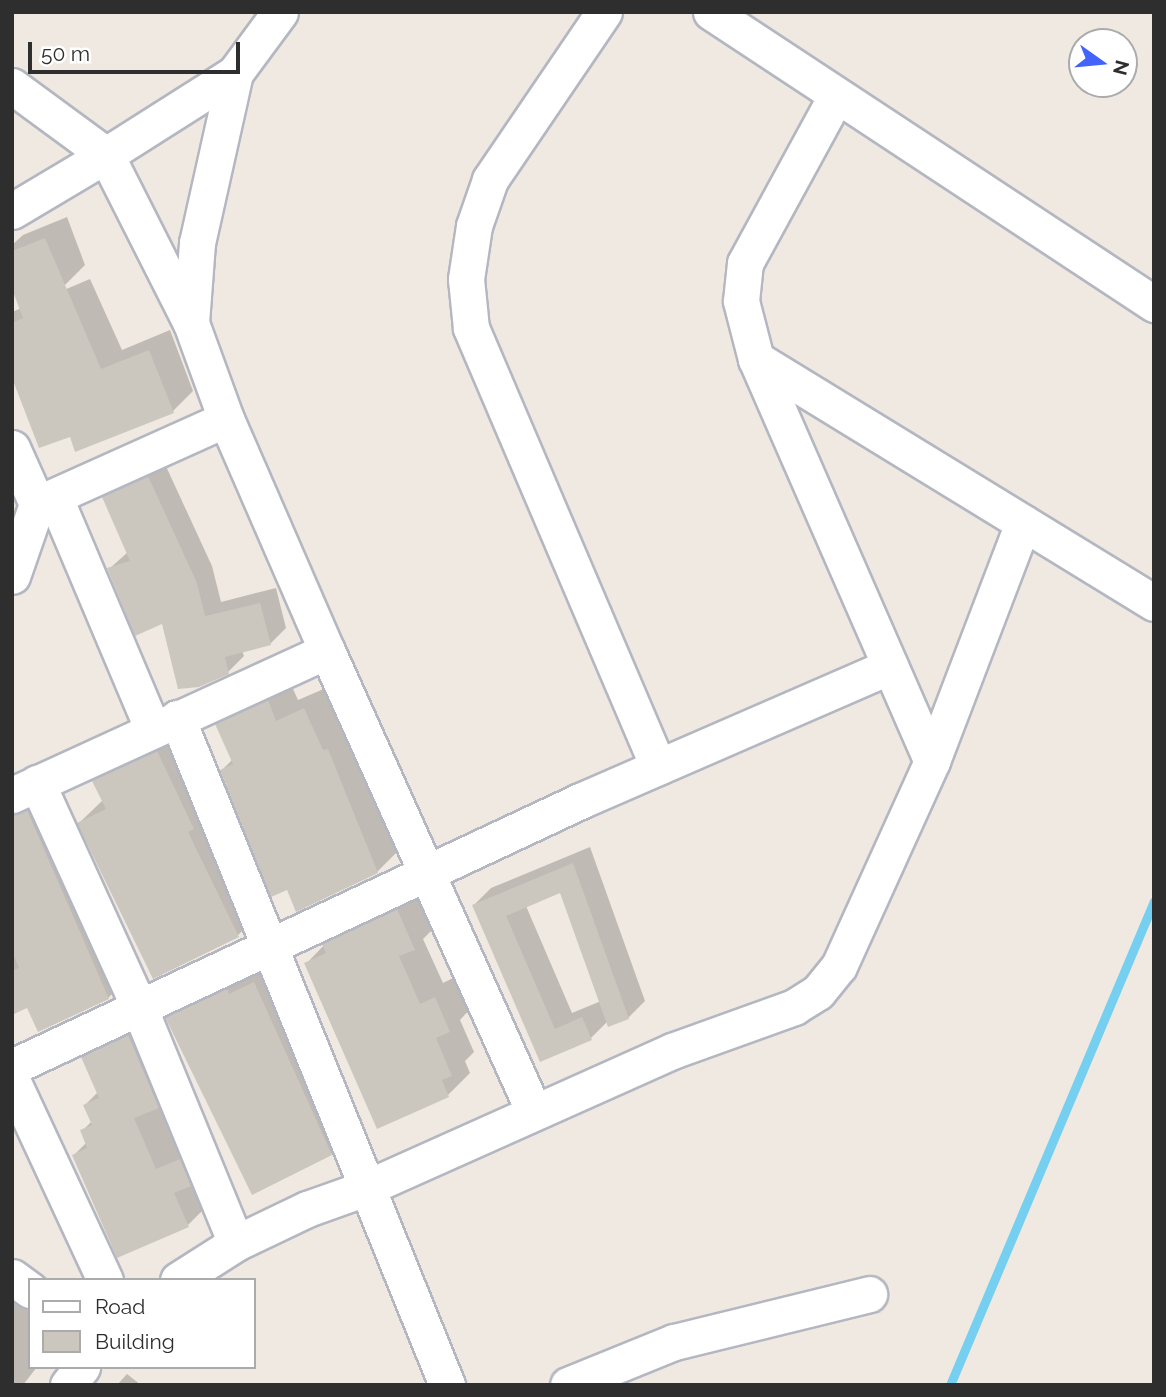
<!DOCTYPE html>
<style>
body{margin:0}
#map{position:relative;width:1166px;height:1397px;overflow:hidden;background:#efe9e1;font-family:Raleway,sans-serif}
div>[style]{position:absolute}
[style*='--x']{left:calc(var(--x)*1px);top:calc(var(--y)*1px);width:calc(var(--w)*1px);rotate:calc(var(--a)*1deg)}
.shadow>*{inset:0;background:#0003}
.stream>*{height:9px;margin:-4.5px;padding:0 4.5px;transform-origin:4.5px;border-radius:4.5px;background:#75cff0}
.building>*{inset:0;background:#cbc7bf}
.roads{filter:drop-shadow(2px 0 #b4b7c1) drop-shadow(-2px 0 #b4b7c1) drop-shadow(0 2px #b4b7c1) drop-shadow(0 -2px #b4b7c1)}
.street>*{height:35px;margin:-17.5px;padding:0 17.5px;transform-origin:17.5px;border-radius:17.5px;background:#fff}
span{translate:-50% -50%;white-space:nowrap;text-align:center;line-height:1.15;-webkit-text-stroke:5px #fff;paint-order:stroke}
.frame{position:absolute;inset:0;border:14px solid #2e2e2e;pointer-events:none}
.legend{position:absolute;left:28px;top:1278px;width:228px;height:91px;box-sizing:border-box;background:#fff;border:2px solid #ababab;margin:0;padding:9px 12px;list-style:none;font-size:21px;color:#2e2e2e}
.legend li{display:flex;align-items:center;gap:14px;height:35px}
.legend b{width:35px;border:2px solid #ababab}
.north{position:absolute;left:1068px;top:28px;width:70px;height:70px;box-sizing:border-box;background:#fff;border:2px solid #ababab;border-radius:50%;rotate:105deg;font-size:19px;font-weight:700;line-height:28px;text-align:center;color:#2e2e2e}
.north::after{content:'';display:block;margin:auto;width:24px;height:32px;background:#4264fb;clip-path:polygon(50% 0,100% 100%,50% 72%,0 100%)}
.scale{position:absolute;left:28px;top:42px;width:212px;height:32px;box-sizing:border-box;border:4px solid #2e2e2e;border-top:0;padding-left:9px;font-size:21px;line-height:24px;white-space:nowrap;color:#2e2e2e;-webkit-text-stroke:5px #fff;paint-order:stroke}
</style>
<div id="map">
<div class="shadow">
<div style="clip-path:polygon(67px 217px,85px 265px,64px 286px,12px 288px,12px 245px,23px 235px)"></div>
<div style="clip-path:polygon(90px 279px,122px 350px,170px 330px,193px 391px,173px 411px,71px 435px,12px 373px,12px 312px)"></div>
<div style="clip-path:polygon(164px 462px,212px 566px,221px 602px,276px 588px,286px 628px,270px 644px,242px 650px,244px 656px,228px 672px,163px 621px,109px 569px,128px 552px,104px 497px,120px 481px)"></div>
<div style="clip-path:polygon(289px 680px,298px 700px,326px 688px,399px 850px,377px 872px,287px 887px,222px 770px,232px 760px,217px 725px,239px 703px)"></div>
<div style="clip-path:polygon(180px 730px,261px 913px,238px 935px,154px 976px,79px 823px,103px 800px,94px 781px,116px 759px)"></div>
<div style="clip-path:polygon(30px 792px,131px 975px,108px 998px,28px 1006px,12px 1013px,12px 800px)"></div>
<div style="clip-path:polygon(evenodd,590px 847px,645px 1001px,628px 1018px,608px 1021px,591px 1038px,541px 1060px,474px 905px,491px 888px,590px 847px,561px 890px,601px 1001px,572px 1013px,526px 906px,561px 890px)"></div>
<div style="clip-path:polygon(419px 888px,436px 926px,423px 939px,443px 983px,457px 976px,471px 1008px,460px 1020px,474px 1052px,465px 1061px,470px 1073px,448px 1095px,306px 964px,346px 922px)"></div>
<div style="clip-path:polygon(277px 961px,354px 1132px,331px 1154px,167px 1018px,190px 996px)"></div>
<div style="clip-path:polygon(151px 1014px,180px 1084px,160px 1104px,210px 1203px,188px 1225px,74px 1155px,87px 1142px,82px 1131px,92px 1121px,85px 1105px,98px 1092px,83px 1057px,105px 1035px)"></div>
<div style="clip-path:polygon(12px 1270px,30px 1284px,30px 1367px,37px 1367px,23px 1385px,12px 1385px)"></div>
<div style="clip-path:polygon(127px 1374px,141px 1385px,117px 1385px)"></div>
</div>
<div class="stream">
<div style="--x:950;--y:1385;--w:525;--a:-67.15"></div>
</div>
<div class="building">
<div style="clip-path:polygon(45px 238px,101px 369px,149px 350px,174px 413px,75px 452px,70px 437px,39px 448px,12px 378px,12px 323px,23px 318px,12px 289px,12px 251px)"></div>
<div style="clip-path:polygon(148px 476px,197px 583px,205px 616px,260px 603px,271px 645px,225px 657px,229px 674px,199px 687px,178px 689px,162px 624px,135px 636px,107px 568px,130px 561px,102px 497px)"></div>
<div style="clip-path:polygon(268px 700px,276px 721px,304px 708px,323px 750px,328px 749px,378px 873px,296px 912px,287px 890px,271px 897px,220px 770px,233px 764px,215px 724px)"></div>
<div style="clip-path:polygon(157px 751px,194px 829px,188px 832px,239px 937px,153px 979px,77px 823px,106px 809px,92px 781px)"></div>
<div style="clip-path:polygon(27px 810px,109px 999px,38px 1032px,27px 1008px,12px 1015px,12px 971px,19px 968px,12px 951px,12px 815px)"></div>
<div style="clip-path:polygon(573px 863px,629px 1019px,608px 1027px,560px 893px,506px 916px,555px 1029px,582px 1017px,592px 1040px,540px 1062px,472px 905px)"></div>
<div style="clip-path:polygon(397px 909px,415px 950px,399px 956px,420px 1004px,435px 997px,450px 1032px,436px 1038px,452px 1076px,442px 1080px,449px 1097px,377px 1129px,304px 963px,326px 953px,322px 944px)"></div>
<div style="clip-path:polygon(254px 982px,332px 1155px,252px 1195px,165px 1017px,227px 989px,229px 994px)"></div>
<div style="clip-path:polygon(128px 1035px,159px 1108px,134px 1118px,156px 1169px,180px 1159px,191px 1186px,174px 1193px,189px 1227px,117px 1258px,72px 1155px,87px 1148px,80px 1130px,92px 1125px,83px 1105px,99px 1098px,81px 1057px)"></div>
</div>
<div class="roads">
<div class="street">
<div style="--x:280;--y:12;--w:76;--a:126.4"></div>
<div style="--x:235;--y:73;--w:174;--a:102.6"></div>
<div style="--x:197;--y:243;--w:80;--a:94.3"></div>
<div style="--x:191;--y:323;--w:102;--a:70"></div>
<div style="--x:226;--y:419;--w:253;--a:66.5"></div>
<div style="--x:327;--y:651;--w:505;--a:65.82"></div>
<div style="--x:604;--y:12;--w:203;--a:124.2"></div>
<div style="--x:490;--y:180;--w:49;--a:109.2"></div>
<div style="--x:474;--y:226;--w:54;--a:98.6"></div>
<div style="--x:466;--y:279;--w:49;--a:84.2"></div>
<div style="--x:471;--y:328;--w:477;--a:66.9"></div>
<div style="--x:711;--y:12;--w:531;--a:33.39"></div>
<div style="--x:12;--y:86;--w:117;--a:36.3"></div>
<div style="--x:106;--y:155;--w:153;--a:-32.4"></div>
<div style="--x:835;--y:98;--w:188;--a:118.6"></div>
<div style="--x:745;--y:263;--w:38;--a:96"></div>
<div style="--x:741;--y:301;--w:60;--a:75.5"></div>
<div style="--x:756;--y:359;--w:439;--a:66.4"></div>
<div style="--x:12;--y:211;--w:109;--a:-30.8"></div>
<div style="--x:106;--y:155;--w:188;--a:63.2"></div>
<div style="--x:756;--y:359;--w:467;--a:31.5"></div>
<div style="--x:12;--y:448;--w:61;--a:65.9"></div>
<div style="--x:37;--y:504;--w:76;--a:109.1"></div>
<div style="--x:55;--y:498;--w:252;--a:67.1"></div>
<div style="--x:37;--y:504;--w:207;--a:-24.2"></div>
<div style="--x:177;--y:718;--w:720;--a:67.96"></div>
<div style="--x:37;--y:783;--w:246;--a:65.5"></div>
<div style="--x:139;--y:1007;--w:255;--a:67.7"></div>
<div style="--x:12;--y:795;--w:346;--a:-24.6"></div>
<div style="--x:12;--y:1067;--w:627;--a:-25.09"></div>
<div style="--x:580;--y:801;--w:338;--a:-23.5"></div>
<div style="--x:12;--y:1080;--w:221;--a:65.1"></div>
<div style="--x:12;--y:1277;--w:22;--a:36"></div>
<div style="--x:178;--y:1280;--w:69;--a:-32.5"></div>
<div style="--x:236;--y:1243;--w:79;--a:-25.6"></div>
<div style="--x:307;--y:1209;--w:63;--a:-19.6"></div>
<div style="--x:366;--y:1188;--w:335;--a:-24.1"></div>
<div style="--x:672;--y:1051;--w:130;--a:-19.8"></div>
<div style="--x:794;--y:1007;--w:28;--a:-32"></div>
<div style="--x:818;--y:992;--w:33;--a:-51"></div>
<div style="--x:839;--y:966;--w:225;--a:-65.6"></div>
<div style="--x:932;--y:761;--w:255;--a:-69.1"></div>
<div style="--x:68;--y:1385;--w:23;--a:-52"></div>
<div style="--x:568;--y:1385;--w:114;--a:-22.1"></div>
<div style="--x:674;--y:1342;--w:201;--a:-13.8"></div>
</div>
</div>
<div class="frame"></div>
<ul class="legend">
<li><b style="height:9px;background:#fff"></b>Road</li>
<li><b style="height:19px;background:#cbc7bf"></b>Building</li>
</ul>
<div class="north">N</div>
<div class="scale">50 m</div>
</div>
